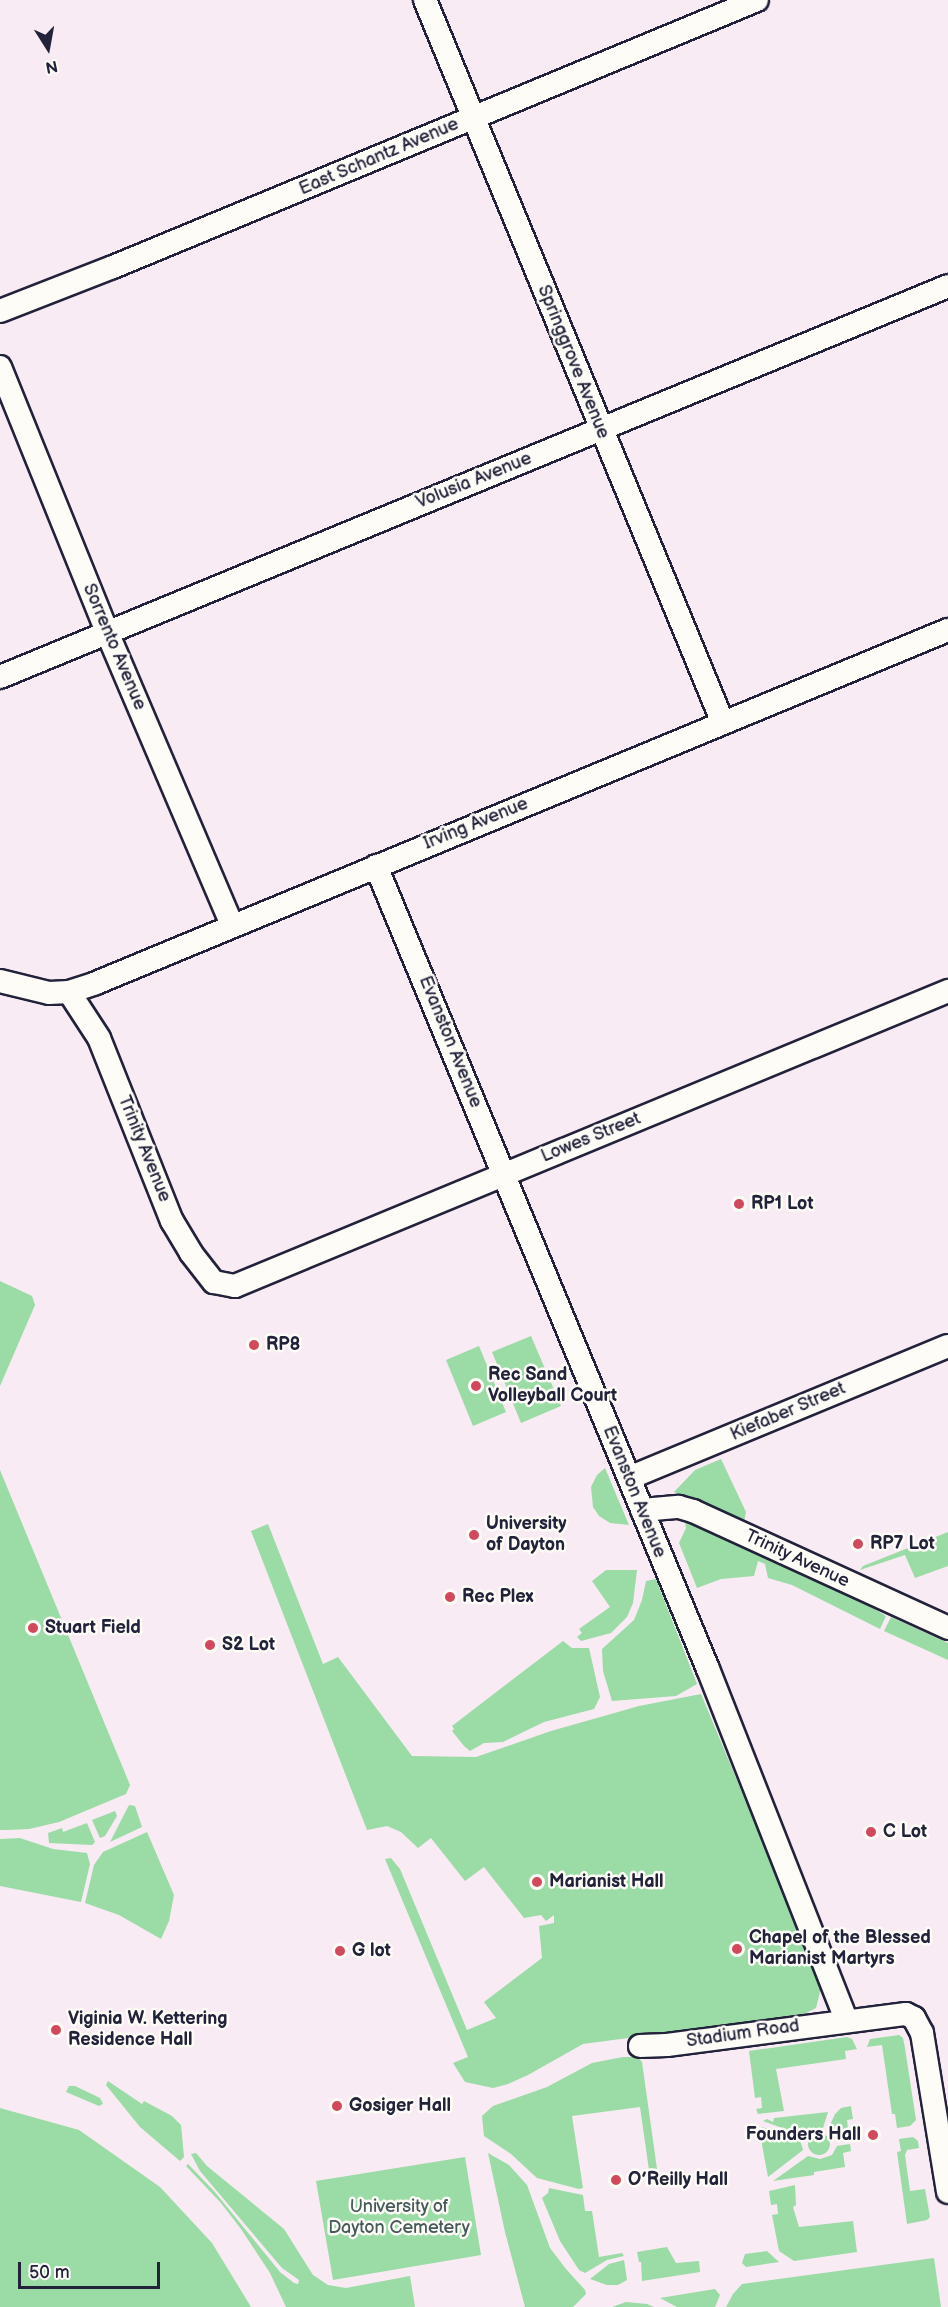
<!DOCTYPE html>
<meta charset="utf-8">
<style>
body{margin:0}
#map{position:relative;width:948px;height:2307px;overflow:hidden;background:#f9ebf3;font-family:"Balsamiq Sans",sans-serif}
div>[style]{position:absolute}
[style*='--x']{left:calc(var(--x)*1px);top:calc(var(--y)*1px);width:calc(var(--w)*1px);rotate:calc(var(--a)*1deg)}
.green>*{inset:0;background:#9adba6}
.round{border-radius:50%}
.roads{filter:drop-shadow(2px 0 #22223b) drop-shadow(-2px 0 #22223b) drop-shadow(0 2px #22223b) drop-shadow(0 -2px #22223b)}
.minor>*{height:22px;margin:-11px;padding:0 11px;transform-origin:11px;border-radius:11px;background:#fdfcf7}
.dots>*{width:16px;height:16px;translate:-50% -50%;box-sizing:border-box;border:3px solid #fdfcf7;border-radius:50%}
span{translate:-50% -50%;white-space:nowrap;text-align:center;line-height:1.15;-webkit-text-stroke:5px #fdfcf7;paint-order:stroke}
.street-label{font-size:18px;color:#22223b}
.poi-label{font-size:18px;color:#22223b;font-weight:700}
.left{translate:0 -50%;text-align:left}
.right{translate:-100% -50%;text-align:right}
.park-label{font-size:18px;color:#465a5b}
.north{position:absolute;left:18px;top:18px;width:60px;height:60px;-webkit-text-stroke:4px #fdfcf7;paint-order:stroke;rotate:169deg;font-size:16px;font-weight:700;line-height:24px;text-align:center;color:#22223b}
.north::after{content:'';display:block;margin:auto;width:21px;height:27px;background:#22223b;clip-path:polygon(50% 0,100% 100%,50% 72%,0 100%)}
.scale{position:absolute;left:18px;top:2262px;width:142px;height:27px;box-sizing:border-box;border:3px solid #22223b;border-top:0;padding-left:8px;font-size:18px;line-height:21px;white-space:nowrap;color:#22223b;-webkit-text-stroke:4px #fdfcf7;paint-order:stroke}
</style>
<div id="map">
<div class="green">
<div style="clip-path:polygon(0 1281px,32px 1296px,35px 1305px,0 1386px)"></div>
<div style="clip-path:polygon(531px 1336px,561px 1406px,521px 1423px,492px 1352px)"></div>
<div style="clip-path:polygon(479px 1346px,506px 1412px,473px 1426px,446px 1360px)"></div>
<div style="clip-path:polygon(721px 1459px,746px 1512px,744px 1522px,674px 1492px,695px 1470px)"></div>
<div style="clip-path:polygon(605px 1468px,629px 1525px,610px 1523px,599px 1516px,593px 1507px,591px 1487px,597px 1475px)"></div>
<div style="clip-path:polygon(0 1470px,130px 1785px,126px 1794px,59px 1822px,29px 1829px,7px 1830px,0 1830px)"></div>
<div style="clip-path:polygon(685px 1522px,692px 1522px,775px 1560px,806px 1578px,830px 1586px,865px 1603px,886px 1616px,880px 1629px,792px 1585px,768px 1578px,765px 1564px,758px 1561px,754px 1576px,721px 1579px,697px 1588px,679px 1543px,686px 1528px)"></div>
<div style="clip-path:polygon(268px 1524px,323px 1664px,338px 1657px,412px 1756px,476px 1757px,551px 1731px,639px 1706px,701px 1694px,822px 1984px,816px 2008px,802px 2015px,583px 2044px,528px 2075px,508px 2084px,493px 2088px,465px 2082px,453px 2063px,468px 2057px,385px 1859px,391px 1858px,400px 1869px,467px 2030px,496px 2018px,484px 2002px,542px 1958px,539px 1926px,554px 1923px,554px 1915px,546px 1921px,541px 1915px,524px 1918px,484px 1867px,465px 1881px,431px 1838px,418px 1848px,401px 1832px,387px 1826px,367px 1830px,251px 1531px)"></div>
<div style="clip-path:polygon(948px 1532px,948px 1566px,915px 1578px,905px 1555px,860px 1570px,863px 1566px)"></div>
<div style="clip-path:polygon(606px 1570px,637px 1570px,633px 1603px,627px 1617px,611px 1633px,581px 1641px,577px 1637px,582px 1633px,579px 1629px,610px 1607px,592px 1581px)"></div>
<div style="clip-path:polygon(656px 1579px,697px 1684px,676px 1696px,612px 1701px,603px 1671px,602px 1649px,634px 1620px,642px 1600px,646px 1581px)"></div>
<div style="clip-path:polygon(891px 1617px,948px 1643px,948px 1660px,884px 1631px)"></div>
<div style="clip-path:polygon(563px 1641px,572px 1648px,589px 1648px,600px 1697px,594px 1709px,544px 1722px,503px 1742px,484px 1743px,470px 1751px,464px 1746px,452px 1731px,454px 1729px,452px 1726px)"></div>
<div style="clip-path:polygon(129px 1805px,135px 1806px,142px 1827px,110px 1842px)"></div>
<div style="clip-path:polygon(115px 1811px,117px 1816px,105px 1836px,100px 1838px,92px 1820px)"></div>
<div style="clip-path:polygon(87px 1823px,95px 1842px,92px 1845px,49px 1843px,48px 1833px,62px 1828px,63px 1832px)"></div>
<div style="clip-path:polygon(147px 1832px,174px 1895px,169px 1921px,161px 1939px,119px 1915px,85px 1903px,94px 1865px,103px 1852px)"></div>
<div style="clip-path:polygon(20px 1838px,53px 1849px,87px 1853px,90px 1864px,81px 1902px,0 1886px,0 1839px)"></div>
<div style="clip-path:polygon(899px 2035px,903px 2038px,905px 2048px,916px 2120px,910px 2126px,897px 2128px,895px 2114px,892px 2114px,882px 2045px,867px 2047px,870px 2039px)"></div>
<div style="clip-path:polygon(847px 2037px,852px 2039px,857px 2049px,845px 2051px,846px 2059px,776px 2069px,784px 2111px,758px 2114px,756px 2109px,762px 2108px,761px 2097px,755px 2098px,749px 2051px)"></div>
<div style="clip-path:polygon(623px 2057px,638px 2057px,642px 2062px,658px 2176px,650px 2177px,640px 2107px,572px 2116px,583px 2188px,579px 2189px,537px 2178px,511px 2154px,484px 2136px,482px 2116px,493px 2106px,547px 2087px,592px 2063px)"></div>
<div style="clip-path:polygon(108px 2081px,142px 2104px,144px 2101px,172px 2116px,181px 2125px,184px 2157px,180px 2161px,140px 2127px,106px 2085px)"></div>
<div style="clip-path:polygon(69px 2086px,75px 2086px,100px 2098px,103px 2104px,99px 2106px,66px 2092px)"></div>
<div style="clip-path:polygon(851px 2106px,853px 2119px,847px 2120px,849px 2137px,836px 2139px,828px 2129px,835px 2114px,841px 2108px)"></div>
<div style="clip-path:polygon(0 2108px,79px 2130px,160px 2187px,212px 2243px,251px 2307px,0 2307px)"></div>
<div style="clip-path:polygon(828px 2112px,823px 2128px,814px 2128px,804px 2136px,763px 2121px,767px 2119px,773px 2122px,774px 2118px)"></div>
<div style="clip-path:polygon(762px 2127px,800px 2140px,803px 2150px,768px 2177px,760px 2134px)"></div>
<div class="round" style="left:808px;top:2133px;width:22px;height:22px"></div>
<div style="clip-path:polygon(913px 2137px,918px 2141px,919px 2148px,907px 2150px,905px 2155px,910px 2191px,925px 2189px,930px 2217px,927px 2220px,907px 2224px,897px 2152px,901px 2151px,899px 2139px)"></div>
<div style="clip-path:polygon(850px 2144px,851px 2151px,843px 2153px,845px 2167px,814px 2172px,814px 2175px,773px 2181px,808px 2156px,820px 2159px,832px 2155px,837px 2146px)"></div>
<div style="clip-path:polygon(196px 2153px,207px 2166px,284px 2229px,313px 2275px,328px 2285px,346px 2288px,410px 2276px,415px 2307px,286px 2307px,270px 2273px,241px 2229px,221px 2203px,186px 2166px,188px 2164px,214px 2191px,280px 2272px,294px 2283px,298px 2284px,299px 2280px,282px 2268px,200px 2171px,191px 2154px)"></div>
<div style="clip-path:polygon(488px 2153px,509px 2165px,527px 2185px,550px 2248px,566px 2269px,585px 2290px,586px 2294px,573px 2307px,525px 2307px,505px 2232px)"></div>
<div style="clip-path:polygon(465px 2157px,481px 2255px,333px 2280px,316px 2181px)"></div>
<div style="clip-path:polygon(795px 2185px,796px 2205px,793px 2207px,799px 2227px,853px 2221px,857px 2252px,794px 2261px,779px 2251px,772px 2215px,778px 2214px,777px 2204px,771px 2205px,769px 2191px)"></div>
<div style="clip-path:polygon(549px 2188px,583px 2195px,585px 2211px,592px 2211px,599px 2257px,622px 2253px,624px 2256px,607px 2260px,585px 2273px,579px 2270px,560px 2241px,542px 2198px,548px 2193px)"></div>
<div style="clip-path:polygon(667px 2247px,676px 2263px,699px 2261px,700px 2272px,642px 2281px,641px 2262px,639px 2262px,637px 2252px)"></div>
<div style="clip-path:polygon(767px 2251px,779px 2262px,746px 2267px,742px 2263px,745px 2254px)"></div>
<div style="clip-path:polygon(934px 2258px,941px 2307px,726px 2307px,733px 2294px,742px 2284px)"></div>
<div style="clip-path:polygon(624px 2260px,627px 2280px,618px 2285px,607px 2285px,590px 2279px,609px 2264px)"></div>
<div style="clip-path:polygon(715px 2289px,720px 2295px,715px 2307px,677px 2307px,660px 2298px)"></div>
<div style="clip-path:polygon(626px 2302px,647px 2304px,654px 2307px,612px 2307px)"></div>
</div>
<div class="roads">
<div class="minor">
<div style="--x:425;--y:0;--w:782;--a:67.6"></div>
<div style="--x:0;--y:311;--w:121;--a:-21.3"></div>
<div style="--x:113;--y:267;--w:697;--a:-22.52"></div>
<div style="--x:0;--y:367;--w:286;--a:68"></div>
<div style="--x:107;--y:632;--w:319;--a:66.9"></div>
<div style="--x:0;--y:677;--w:1025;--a:-22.41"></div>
<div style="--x:376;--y:866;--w:869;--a:67.54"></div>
<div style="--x:708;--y:1669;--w:377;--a:68.5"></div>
<div style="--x:0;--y:981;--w:50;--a:13.8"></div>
<div style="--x:49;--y:993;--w:20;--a:-3"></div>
<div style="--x:69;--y:992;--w:28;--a:-18"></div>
<div style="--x:96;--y:983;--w:922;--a:-22.51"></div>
<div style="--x:69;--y:992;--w:55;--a:56.9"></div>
<div style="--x:99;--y:1038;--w:197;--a:68.3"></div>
<div style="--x:172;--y:1221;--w:37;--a:59"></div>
<div style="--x:191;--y:1253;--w:37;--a:52"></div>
<div style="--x:214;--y:1282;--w:21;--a:11"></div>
<div style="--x:235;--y:1286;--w:772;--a:-22.48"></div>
<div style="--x:629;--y:1478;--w:345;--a:-22.5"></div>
<div style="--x:642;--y:1510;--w:37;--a:-5"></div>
<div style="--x:679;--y:1507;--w:15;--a:16"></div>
<div style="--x:693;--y:1511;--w:281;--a:24.6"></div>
<div style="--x:640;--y:2046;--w:27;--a:-2"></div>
<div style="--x:667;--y:2045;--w:241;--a:-7.4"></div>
<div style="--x:906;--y:2014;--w:9;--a:27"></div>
<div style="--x:914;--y:2018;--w:17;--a:62"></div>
<div style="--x:922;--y:2033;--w:161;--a:80.7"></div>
</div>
</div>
<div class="dots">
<div style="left:739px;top:1204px;background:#d1495b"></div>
<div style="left:254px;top:1345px;background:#d1495b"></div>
<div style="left:476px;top:1386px;background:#d1495b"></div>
<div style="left:474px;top:1535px;background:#d1495b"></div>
<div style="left:858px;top:1544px;background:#d1495b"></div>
<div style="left:450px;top:1597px;background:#d1495b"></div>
<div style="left:33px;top:1628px;background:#d1495b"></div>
<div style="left:210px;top:1645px;background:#d1495b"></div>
<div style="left:871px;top:1832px;background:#d1495b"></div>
<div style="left:537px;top:1882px;background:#d1495b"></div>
<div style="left:737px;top:1949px;background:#d1495b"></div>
<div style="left:340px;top:1951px;background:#d1495b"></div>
<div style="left:56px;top:2030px;background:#d1495b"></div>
<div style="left:337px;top:2106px;background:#d1495b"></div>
<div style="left:873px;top:2135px;background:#d1495b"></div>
<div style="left:616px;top:2180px;background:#d1495b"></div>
</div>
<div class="street-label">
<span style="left:379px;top:157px;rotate:-23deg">East Schantz Avenue</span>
<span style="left:573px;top:362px;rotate:68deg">Springgrove Avenue</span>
<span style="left:474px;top:481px;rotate:-22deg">Volusia Avenue</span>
<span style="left:114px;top:647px;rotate:67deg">Sorrento Avenue</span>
<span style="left:476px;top:824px;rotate:-22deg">Irving Avenue</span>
<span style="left:450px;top:1042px;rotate:68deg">Evanston Avenue</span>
<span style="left:591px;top:1138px;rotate:-22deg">Lowes Street</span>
<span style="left:144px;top:1149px;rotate:68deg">Trinity Avenue</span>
<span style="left:788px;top:1412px;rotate:-23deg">Kiefaber Street</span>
<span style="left:634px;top:1492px;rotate:68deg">Evanston Avenue</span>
<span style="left:797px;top:1559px;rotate:25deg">Trinity Avenue</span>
<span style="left:743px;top:2034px;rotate:-8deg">Stadium Road</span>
</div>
<div class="poi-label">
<span class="left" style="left:751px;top:1204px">RP1 Lot</span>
<span class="left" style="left:266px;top:1345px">RP8</span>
<span class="left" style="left:488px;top:1386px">Rec Sand<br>Volleyball Court</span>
<span class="left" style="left:486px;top:1535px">University<br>of Dayton</span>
<span class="left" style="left:870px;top:1544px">RP7 Lot</span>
<span class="left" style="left:462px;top:1597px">Rec Plex</span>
<span class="left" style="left:45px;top:1628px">Stuart Field</span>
<span class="left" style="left:222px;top:1645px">S2 Lot</span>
<span class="left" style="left:883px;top:1832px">C Lot</span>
<span class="left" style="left:549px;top:1882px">Marianist Hall</span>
<span class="left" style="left:749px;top:1949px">Chapel of the Blessed<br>Marianist Martyrs</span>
<span class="left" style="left:352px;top:1951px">G lot</span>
<span class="left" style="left:68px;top:2030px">Viginia W. Kettering<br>Residence Hall</span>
<span class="left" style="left:349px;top:2106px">Gosiger Hall</span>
<span class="right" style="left:861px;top:2135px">Founders Hall</span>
<span class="left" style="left:628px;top:2180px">O’Reilly Hall</span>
</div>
<div class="park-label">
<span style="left:399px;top:2218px">University of<br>Dayton Cemetery</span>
</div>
<div class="north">N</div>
<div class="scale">50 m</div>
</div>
